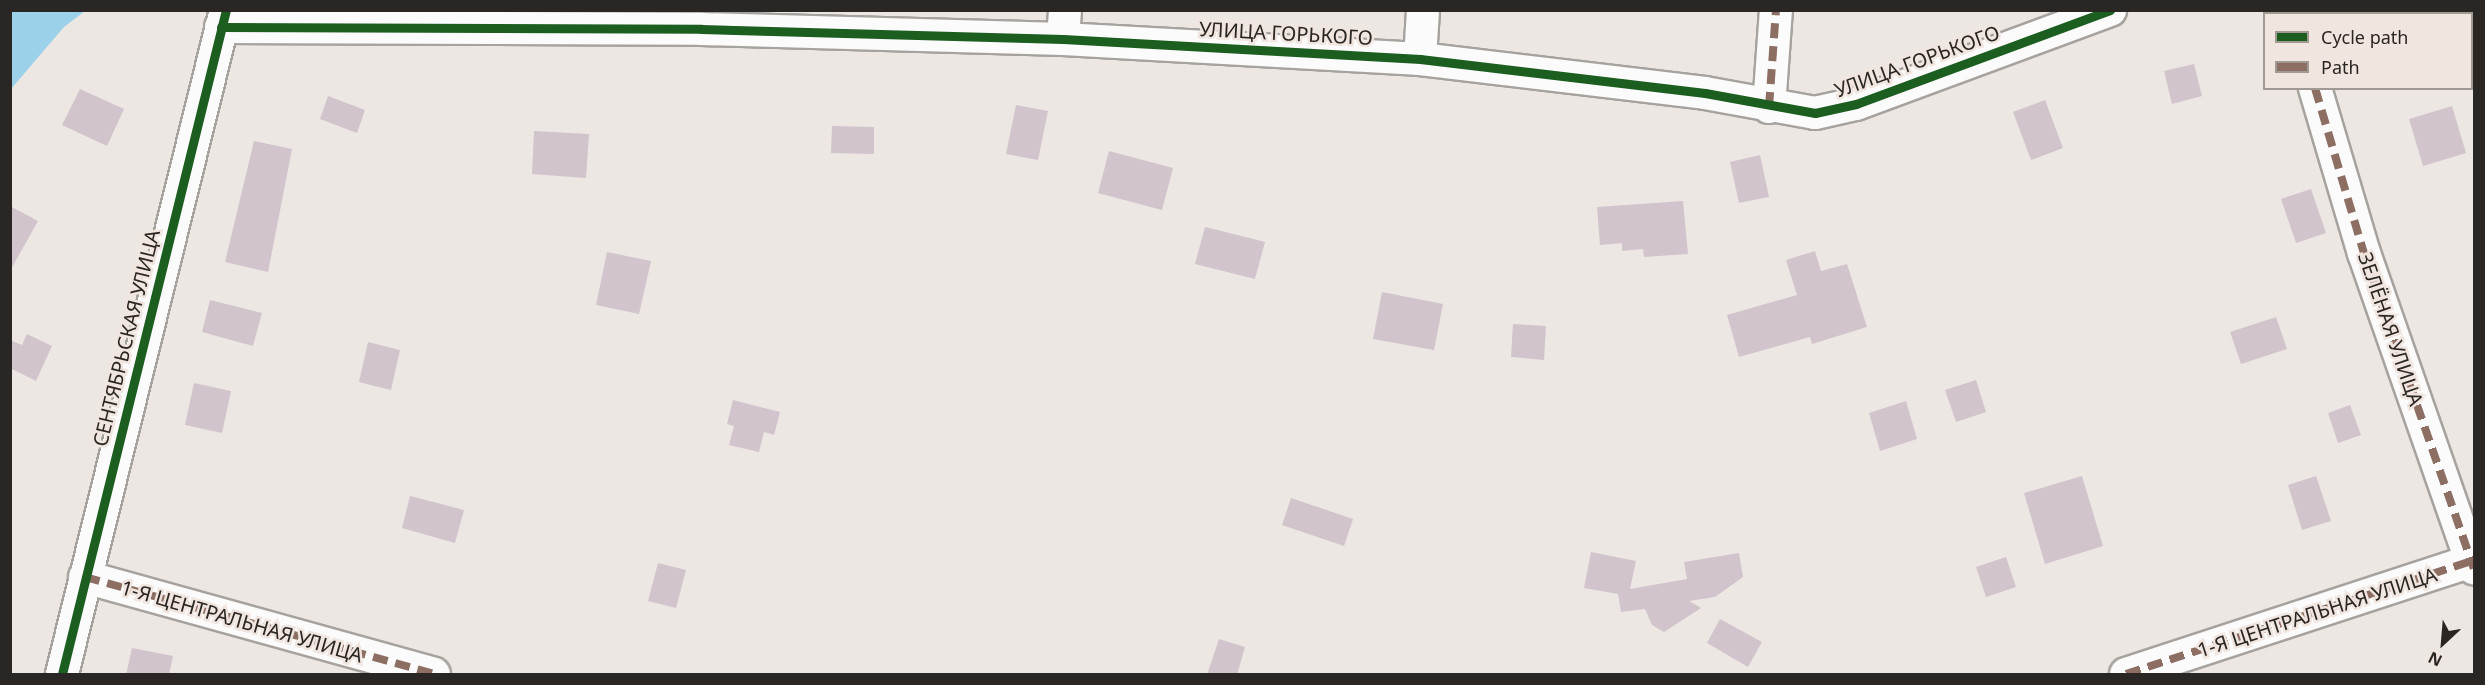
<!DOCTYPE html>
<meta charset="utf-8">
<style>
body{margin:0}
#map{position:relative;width:2485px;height:685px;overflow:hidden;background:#ede7e3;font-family:"Noto Sans",sans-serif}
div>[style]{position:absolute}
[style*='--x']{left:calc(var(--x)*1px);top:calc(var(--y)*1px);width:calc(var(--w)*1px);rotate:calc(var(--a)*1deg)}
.water>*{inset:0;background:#9bd1e9}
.building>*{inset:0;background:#d1c4cc}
.roads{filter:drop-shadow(2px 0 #a6a29e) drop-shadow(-2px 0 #a6a29e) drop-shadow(0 2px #a6a29e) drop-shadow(0 -2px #a6a29e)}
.minor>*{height:32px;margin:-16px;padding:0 16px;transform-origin:16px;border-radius:16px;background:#fcfbfb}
.quiet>*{height:8px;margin-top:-4px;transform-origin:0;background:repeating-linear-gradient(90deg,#8d6e63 0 15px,transparent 0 23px)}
.cycleway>*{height:9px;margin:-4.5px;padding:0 4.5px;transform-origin:4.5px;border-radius:4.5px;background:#1b5e20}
span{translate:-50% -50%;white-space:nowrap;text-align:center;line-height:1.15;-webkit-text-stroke:5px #f1e6df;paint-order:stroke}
.street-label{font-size:20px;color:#2a2623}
.frame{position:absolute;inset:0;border:12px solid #2a2623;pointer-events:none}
.legend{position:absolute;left:2263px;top:12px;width:210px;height:78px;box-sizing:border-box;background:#f1e6df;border:2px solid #a19994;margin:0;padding:8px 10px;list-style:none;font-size:18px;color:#2a2623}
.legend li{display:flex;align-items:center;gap:12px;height:30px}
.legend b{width:30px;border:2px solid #a19994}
.north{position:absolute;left:2413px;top:613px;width:60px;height:60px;-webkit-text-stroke:4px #f1e6df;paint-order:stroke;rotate:206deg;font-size:16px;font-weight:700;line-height:24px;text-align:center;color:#2a2623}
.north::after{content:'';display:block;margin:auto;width:21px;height:27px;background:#2a2623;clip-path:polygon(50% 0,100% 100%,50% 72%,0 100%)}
</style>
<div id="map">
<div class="water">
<div style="clip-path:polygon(11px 10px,85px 11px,64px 27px,11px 89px)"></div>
</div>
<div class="building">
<div style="clip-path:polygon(2194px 64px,2202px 96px,2172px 104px,2164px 71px)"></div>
<div style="clip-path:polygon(80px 89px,124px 109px,107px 146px,62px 125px)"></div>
<div style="clip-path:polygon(328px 96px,365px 110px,357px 133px,320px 119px)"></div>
<div style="clip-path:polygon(2045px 100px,2063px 148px,2031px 160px,2013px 112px)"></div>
<div style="clip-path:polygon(1016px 105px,1048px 111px,1038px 160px,1006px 154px)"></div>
<div style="clip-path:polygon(2452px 106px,2466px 153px,2423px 166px,2409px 119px)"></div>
<div style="clip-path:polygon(832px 126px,874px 127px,874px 154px,831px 153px)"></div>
<div style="clip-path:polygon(534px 131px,589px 134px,586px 178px,532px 174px)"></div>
<div style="clip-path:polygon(254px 141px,292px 149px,268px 272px,225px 262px)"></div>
<div style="clip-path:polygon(1109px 151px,1173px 168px,1162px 210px,1098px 193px)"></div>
<div style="clip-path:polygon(1760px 155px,1769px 197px,1739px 203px,1730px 162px)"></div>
<div style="clip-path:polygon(2311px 189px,2326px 233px,2296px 243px,2281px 199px)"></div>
<div style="clip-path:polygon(1683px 201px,1688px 254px,1644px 257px,1643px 249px,1622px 251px,1622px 243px,1600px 245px,1597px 207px)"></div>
<div style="clip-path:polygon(10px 206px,38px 221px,10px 271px)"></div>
<div style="clip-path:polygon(1205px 227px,1265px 242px,1255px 279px,1195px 264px)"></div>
<div style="clip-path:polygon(1815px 251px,1821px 271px,1847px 264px,1867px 327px,1812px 344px,1810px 337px,1739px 357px,1727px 315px,1797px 295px,1786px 260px)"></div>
<div style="clip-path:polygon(607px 252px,651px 261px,639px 314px,596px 305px)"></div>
<div style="clip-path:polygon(1382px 292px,1443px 304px,1434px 350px,1373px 339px)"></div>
<div style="clip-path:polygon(210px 300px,262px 313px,253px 346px,202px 332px)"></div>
<div style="clip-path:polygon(2276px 317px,2287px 349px,2241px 364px,2230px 332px)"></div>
<div style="clip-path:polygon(1513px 324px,1546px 326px,1544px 360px,1511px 357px)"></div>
<div style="clip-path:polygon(27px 334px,52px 346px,36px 381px,10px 368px,10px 340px,22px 345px)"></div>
<div style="clip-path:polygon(368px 342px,400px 350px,391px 390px,359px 382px)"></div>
<div style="clip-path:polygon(1976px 380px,1986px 412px,1956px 422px,1945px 390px)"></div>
<div style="clip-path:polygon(194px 383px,231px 391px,222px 433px,185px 425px)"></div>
<div style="clip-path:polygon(733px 400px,780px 412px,774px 435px,764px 432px,759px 452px,729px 445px,734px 426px,727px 424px)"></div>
<div style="clip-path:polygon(1906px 401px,1917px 439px,1880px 451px,1869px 413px)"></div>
<div style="clip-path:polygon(2350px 405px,2361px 435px,2338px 443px,2328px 413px)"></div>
<div style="clip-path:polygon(2082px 476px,2103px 546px,2045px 564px,2024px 493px)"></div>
<div style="clip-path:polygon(2316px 476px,2331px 521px,2302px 530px,2288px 485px)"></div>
<div style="clip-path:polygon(410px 496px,464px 510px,455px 543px,402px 528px)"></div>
<div style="clip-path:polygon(1291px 498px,1353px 519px,1344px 546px,1282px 525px)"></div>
<div style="clip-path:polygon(1591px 552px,1636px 561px,1630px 589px,1687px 579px,1684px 562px,1739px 553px,1743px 577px,1715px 597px,1689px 601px,1701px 608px,1664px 632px,1652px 625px,1645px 609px,1621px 612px,1618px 594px,1584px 588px)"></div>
<div style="clip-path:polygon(2006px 557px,2016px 587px,1986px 597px,1976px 567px)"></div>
<div style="clip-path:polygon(658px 563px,686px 570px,676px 608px,648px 601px)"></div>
<div style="clip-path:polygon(1720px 619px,1762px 642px,1748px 667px,1707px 643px)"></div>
<div style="clip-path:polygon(1219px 639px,1245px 647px,1237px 675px,1207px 675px)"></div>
<div style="clip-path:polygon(132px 648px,173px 656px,169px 675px,126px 675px)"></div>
</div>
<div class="roads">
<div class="minor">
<div style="--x:2291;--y:10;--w:4;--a:76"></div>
<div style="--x:221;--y:27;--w:480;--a:0.2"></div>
<div style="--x:701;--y:29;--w:362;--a:1.6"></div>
<div style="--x:1063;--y:39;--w:358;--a:3.2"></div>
<div style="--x:1420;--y:59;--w:287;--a:6.8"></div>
<div style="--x:1705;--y:93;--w:112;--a:10.3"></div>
<div style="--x:1815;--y:113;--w:42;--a:-12.4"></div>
<div style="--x:1856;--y:104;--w:271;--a:-20.3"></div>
<div style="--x:1063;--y:39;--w:29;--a:-86"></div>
<div style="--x:1420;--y:59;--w:49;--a:-86.5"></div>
<div style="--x:2315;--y:88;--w:172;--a:73.5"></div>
<div style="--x:2364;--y:253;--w:334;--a:70.8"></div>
<div style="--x:1769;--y:107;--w:97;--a:-85.9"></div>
<div style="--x:85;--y:577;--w:362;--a:15.5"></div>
<div style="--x:62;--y:674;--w:684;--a:-76.13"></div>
<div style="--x:2126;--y:674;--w:366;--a:-18.1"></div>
</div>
</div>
<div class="quiet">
<div style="--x:2291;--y:10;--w:4;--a:76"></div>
<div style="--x:2315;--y:88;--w:172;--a:73.5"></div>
<div style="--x:2364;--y:253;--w:334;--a:70.8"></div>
<div style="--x:1769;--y:107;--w:97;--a:-85.9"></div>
<div style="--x:85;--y:577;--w:362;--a:15.5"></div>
<div style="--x:2126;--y:674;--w:366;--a:-18.1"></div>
</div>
<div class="cycleway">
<div style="--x:221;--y:27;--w:480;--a:0.2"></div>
<div style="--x:701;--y:29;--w:362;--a:1.6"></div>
<div style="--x:1063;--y:39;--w:358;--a:3.2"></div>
<div style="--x:1420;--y:59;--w:287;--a:6.8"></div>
<div style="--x:1705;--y:93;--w:112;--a:10.3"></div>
<div style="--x:1815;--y:113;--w:42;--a:-12.4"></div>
<div style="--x:1856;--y:104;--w:271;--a:-20.3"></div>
<div style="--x:62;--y:674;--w:684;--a:-76.13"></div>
</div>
<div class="street-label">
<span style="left:1286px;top:33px;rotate:3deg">УЛИЦА ГОРЬКОГО</span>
<span style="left:1917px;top:61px;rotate:-20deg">УЛИЦА ГОРЬКОГО</span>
<span style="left:2391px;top:329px;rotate:71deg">ЗЕЛЁНАЯ УЛИЦА</span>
<span style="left:126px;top:338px;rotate:-76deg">СЕНТЯБРЬСКАЯ УЛИЦА</span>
<span style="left:2317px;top:612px;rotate:-18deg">1-Я ЦЕНТРАЛЬНАЯ УЛИЦА</span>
<span style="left:242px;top:621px;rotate:16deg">1-Я ЦЕНТРАЛЬНАЯ УЛИЦА</span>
</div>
<div class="frame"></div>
<ul class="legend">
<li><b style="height:8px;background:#1b5e20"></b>Cycle path</li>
<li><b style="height:8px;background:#8d6e63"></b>Path</li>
</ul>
<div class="north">N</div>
</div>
